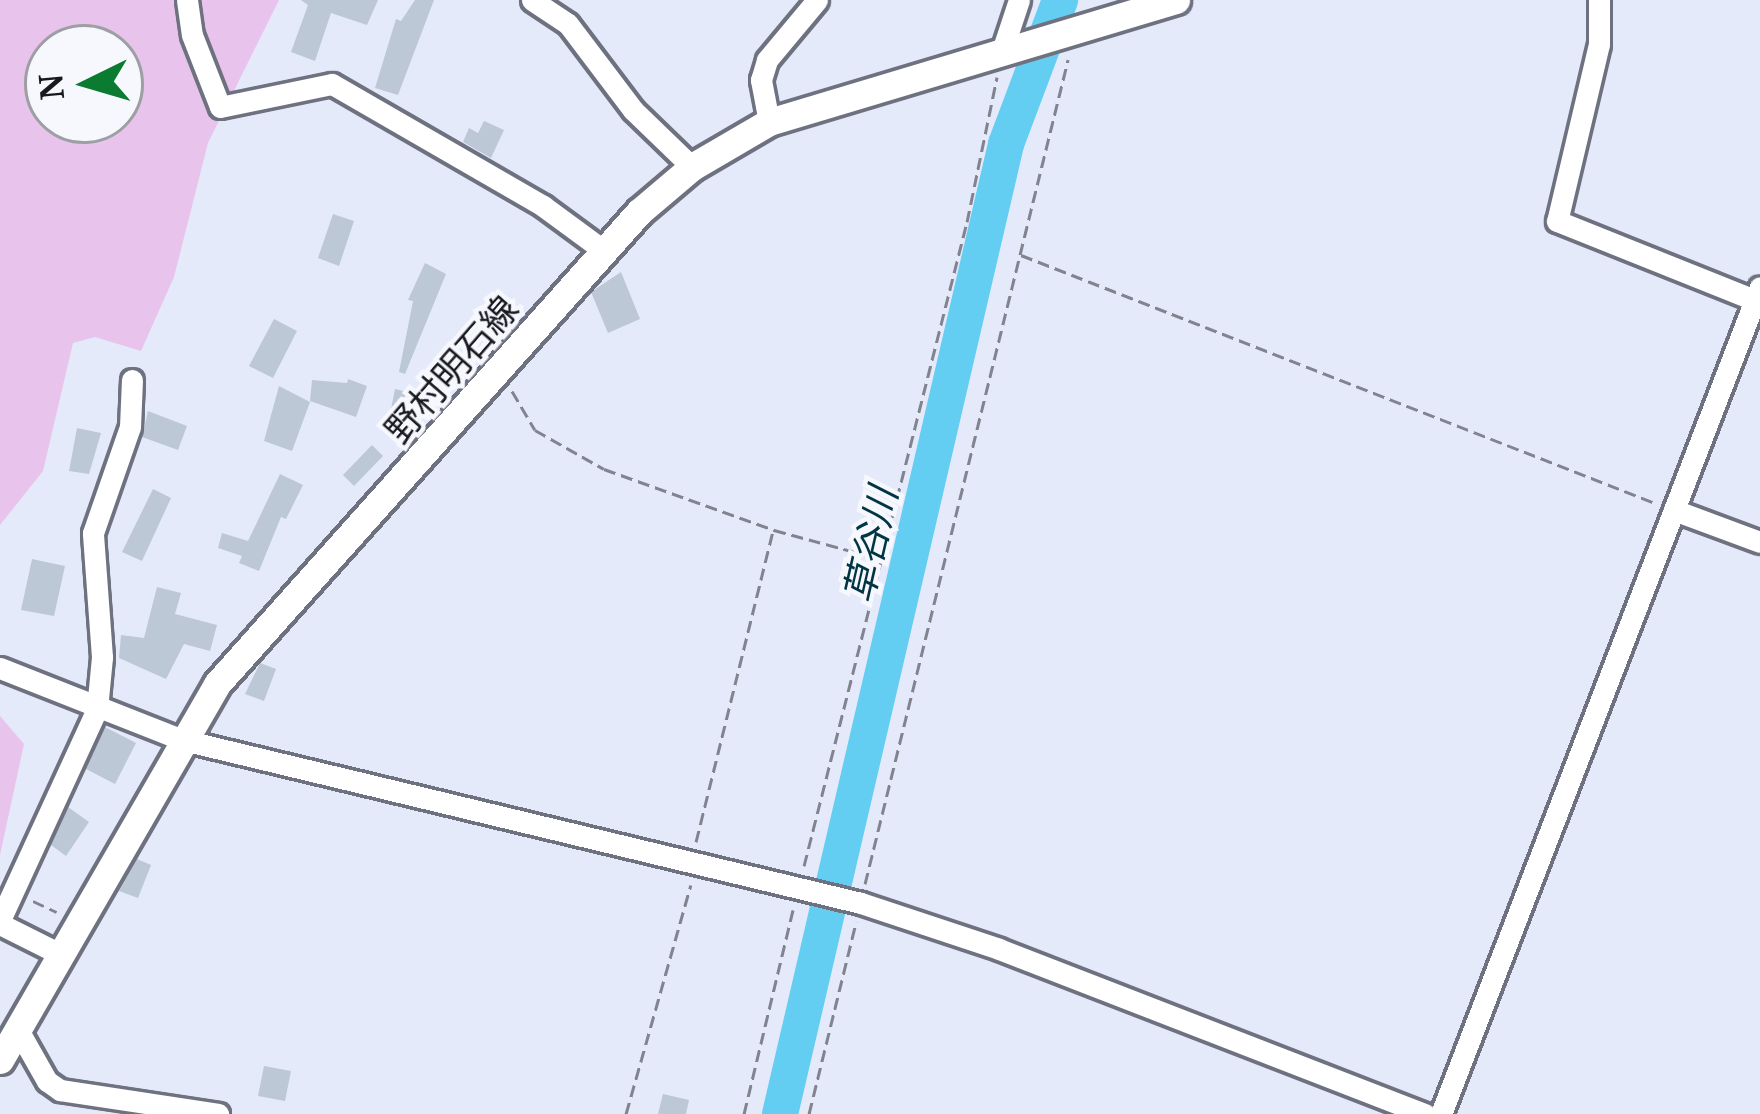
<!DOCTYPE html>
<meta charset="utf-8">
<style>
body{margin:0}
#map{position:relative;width:1760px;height:1114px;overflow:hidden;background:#e5eafa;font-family:"Noto Serif","Noto Sans JP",serif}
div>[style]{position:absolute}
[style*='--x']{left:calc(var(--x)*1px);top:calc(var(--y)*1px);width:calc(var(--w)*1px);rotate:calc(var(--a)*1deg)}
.green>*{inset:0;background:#e8c3eb}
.river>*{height:36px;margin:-18px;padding:0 18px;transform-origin:18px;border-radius:18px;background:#63cdf2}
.building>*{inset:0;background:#bcc8d5}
.path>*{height:3px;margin-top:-1.5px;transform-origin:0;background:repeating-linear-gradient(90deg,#81848f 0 12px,transparent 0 18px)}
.roads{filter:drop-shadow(3px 0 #6e7280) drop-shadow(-3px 0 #6e7280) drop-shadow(0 3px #6e7280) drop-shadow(0 -3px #6e7280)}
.minor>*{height:21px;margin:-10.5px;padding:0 10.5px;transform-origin:10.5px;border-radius:10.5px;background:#fff}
.major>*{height:27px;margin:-13.5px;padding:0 13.5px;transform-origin:13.5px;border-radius:13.5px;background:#fff}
span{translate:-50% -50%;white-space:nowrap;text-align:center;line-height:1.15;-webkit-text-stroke:9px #f6f8fe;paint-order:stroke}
.street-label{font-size:36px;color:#17191e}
.water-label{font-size:39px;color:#023544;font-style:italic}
.north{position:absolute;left:24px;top:24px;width:120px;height:120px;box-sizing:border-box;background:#f6f8fe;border:3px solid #9d9fa4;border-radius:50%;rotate:265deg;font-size:33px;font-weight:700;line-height:48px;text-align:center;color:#17191e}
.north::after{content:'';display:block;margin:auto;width:42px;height:54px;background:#0a7b31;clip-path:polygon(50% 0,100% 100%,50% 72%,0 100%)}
</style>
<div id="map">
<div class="green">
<div style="clip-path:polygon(evenodd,0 0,279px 0,208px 143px,174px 277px,141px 351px,95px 337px,73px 343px,43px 471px,0 525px,0 0,48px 48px,120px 48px,120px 120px,48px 120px,48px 48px)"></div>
<div style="clip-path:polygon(0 716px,24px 744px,0 855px)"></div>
</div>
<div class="river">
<div style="--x:780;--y:1114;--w:996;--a:-76.88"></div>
<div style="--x:1006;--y:144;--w:154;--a:-69.4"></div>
</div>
<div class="building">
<div style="clip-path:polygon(301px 0,378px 0,367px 25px,331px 13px,315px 61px,291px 52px,308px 5px)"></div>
<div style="clip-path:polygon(415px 0,434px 0,398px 95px,375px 88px,396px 19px,401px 21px)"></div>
<div style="clip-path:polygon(484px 121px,504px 130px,491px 158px,463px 142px,469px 128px,478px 133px)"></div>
<div style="clip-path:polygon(333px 214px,354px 221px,339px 266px,318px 258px)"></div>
<div style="clip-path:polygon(425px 263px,446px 274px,405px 374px,399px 372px,413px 301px,408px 300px)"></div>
<div style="clip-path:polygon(621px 272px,640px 319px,608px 333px,591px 292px)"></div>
<div style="clip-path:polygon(274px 319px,297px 331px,273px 378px,249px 366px)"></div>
<div style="clip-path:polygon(348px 379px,367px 386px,356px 417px,310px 401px,312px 380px,347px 383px)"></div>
<div style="clip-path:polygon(279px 386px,310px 402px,292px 451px,264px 441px)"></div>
<div style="clip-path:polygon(395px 389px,421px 395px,412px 439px,386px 434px)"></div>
<div style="clip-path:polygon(148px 411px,187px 426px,178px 450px,142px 437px)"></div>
<div style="clip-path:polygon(77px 428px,101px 433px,89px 474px,69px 471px)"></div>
<div style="clip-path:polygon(372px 445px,383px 456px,354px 486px,343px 475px)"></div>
<div style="clip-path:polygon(280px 474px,303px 485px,286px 519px,281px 517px,259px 571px,239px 563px,242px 556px,218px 548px,222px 533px,248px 541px)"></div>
<div style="clip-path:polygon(153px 489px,171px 498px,142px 561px,122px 552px)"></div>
<div style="clip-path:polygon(32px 559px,65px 566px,54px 616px,21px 610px)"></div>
<div style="clip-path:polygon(157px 587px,181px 593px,175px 614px,217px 625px,210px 651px,184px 644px,166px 679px,119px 658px,121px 635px,144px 638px)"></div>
<div style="clip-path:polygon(260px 663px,276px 669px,264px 701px,245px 694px)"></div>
<div style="clip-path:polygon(105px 727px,136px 743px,115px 784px,86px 769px)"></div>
<div style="clip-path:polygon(68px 807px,89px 822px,66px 856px,51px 845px)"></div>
<div style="clip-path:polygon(137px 859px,151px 865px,138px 898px,119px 891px)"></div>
<div style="clip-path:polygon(264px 1066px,291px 1071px,285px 1101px,258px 1096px)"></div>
<div style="clip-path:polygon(663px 1094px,689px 1100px,686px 1114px,658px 1114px)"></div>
</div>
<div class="path">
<div style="--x:1021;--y:255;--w:681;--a:21.36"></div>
<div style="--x:512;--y:391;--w:45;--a:59.5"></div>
<div style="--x:535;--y:430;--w:79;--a:29.5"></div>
<div style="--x:604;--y:469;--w:181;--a:19.7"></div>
<div style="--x:774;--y:530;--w:111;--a:15.2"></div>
<div style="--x:696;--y:842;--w:319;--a:-76.1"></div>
<div style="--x:804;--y:866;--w:664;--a:-75.8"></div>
<div style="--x:967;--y:222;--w:148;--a:-78.3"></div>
<div style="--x:865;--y:884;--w:849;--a:-76.16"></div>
<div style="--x:33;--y:901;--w:26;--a:25"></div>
<div style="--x:626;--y:1114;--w:238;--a:-74.2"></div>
<div style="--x:744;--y:1114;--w:210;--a:-76.5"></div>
<div style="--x:809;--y:1114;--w:198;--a:-76.2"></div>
</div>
<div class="roads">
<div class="minor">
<div style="--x:187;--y:0;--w:35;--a:82"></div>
<div style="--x:192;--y:35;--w:77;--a:68.7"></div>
<div style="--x:220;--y:107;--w:114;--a:-11.6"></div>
<div style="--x:332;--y:84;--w:244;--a:30"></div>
<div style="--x:543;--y:206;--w:74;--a:36.3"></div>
<div style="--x:532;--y:0;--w:43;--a:33.7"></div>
<div style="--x:568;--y:24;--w:108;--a:52.9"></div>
<div style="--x:633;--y:110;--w:82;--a:44"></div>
<div style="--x:1599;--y:0;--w:44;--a:90"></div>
<div style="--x:1599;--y:44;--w:182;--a:103.3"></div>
<div style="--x:1557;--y:221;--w:213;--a:21.8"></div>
<div style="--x:1002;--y:51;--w:54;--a:-71.6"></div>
<div style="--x:769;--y:122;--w:43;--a:-100.8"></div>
<div style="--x:761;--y:80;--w:21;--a:-73"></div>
<div style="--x:767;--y:60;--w:78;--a:-50.2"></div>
<div style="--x:1674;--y:510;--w:92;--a:20.4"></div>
<div style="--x:0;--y:668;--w:197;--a:21.5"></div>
<div style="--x:183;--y:740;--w:697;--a:13.52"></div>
<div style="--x:861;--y:903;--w:145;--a:18.4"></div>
<div style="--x:999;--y:949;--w:457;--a:21.2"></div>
<div style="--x:0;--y:920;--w:232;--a:-65.3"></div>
<div style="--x:97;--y:709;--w:52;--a:-84.5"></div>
<div style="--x:102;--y:657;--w:124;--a:-94.2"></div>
<div style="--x:93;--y:533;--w:112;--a:-70.8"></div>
<div style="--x:130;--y:427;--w:47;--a:-87.6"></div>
<div style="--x:0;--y:924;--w:67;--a:26.6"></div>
<div style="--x:17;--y:1028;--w:61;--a:60.5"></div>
<div style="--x:47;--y:1081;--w:16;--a:35"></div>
<div style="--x:60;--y:1090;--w:160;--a:8.6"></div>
<div style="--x:1441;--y:1114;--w:886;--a:-68.91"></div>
</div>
<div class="major">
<div style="--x:0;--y:1060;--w:434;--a:-60"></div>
<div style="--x:217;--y:684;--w:633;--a:-48.2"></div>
<div style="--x:639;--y:212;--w:70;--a:-40.3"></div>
<div style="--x:692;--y:167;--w:89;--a:-30.3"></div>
<div style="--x:769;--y:122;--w:425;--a:-16.7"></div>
</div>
</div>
<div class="street-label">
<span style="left:451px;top:369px;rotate:-49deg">野村明石線</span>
</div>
<div class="water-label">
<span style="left:870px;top:545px;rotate:-77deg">草谷川</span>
</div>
<div class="north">N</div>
</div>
